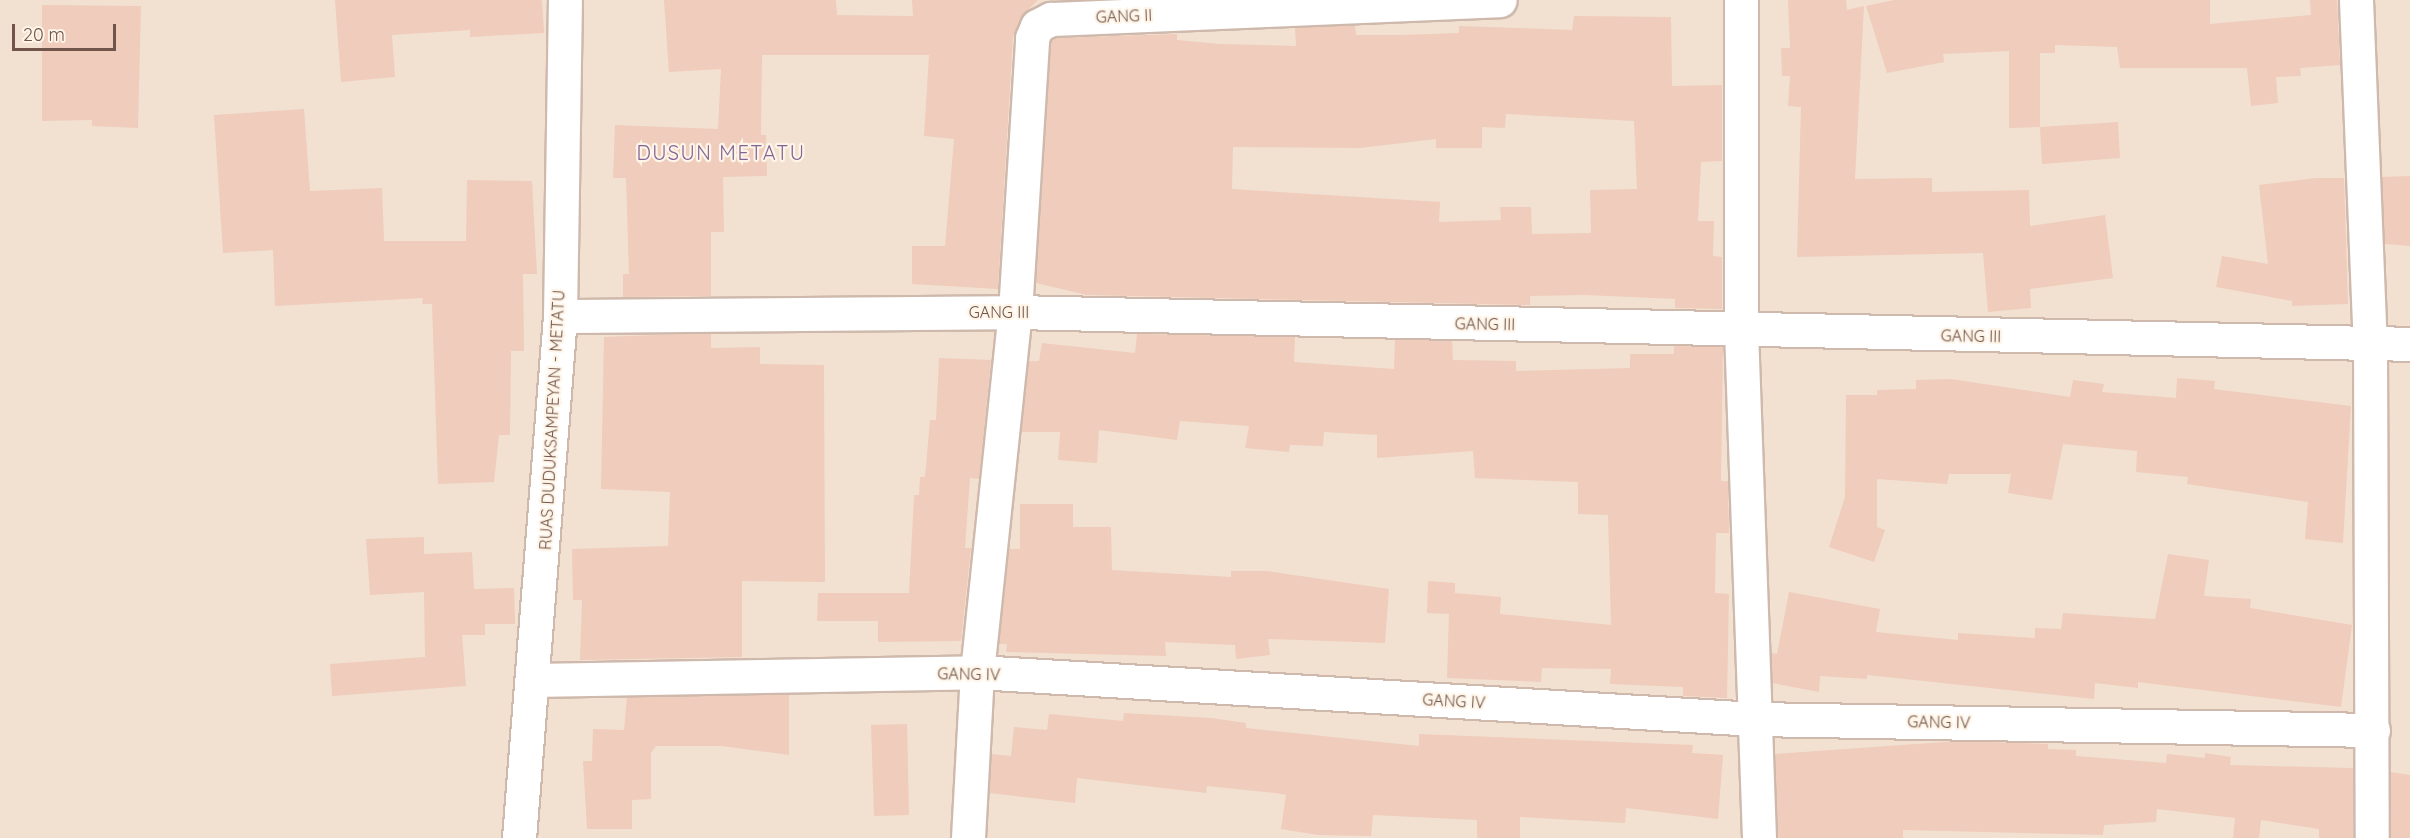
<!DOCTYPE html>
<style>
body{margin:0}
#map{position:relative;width:2410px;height:838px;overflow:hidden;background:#fbefe2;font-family:Quicksand,sans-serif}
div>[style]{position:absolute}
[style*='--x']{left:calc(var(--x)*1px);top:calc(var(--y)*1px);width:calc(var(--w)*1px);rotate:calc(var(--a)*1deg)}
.residential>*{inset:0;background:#f2e1d1}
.building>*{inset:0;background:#efccbb}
.roads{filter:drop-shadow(2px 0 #ceb9ac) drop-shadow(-2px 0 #ceb9ac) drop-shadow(0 2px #ceb9ac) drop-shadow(0 -2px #ceb9ac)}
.minor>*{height:33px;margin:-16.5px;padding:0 16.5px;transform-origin:16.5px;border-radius:16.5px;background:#fff}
.secondary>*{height:33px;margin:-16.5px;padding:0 16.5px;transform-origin:16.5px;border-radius:16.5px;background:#fff}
span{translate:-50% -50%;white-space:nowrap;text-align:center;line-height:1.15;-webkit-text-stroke:4.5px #fef4e7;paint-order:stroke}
.street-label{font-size:16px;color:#71554a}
.quarter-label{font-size:20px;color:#816594;letter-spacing:1.5px}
.scale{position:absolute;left:12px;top:24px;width:104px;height:27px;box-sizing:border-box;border:3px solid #71554a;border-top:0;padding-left:8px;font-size:18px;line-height:21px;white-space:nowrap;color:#71554a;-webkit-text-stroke:4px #fef4e7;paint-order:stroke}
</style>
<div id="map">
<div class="residential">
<div style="clip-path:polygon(0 0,2410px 0,2410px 838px,0 838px)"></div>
</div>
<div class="building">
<div style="clip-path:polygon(335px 0,542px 0,544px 33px,470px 37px,470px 30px,392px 35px,395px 77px,341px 82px)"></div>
<div style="clip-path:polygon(664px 0,836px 0,837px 15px,913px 16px,912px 0,1038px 0,1020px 18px,1013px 37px,998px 289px,912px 284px,912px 246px,945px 246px,954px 139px,924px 136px,929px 55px,762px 55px,761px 135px,766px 135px,767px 176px,723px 177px,724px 232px,711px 232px,711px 296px,623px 297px,623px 274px,629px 274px,626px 178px,613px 178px,615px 125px,718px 129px,721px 69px,669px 72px)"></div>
<div style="clip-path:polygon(1788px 0,1846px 0,1847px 10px,1864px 6px,1855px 179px,1932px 178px,1932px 192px,2029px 190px,2030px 226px,2105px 215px,2113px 278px,2030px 289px,2031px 308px,1988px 312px,1983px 253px,1797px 257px,1801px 107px,1788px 106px,1790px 76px,1782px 76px,1781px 48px,1790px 48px)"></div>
<div style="clip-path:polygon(1894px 0,2210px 0,2210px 24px,2311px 15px,2310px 0,2337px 0,2340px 65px,2300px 68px,2301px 76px,2276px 77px,2278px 103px,2251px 106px,2247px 68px,2120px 68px,2117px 47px,2055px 45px,2055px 53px,2040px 53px,2040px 127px,2009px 128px,2009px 51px,1943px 54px,1944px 62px,1887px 73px,1866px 6px)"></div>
<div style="clip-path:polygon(42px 5px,141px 6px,138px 128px,92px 126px,92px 120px,42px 121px)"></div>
<div style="clip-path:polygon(evenodd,1574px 16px,1671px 17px,1672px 86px,1722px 85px,1722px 161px,1701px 162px,1698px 221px,1714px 221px,1713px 256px,1722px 257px,1722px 309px,1675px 308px,1675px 299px,1585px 295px,1530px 296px,1530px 305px,1087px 295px,1036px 283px,1051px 42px,1056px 38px,1177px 34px,1177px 40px,1220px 44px,1296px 46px,1295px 27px,1355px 25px,1356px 35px,1401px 35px,1459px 33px,1459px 26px,1572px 30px,1574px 16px,1506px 114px,1634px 121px,1637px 189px,1590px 190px,1591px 233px,1532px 234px,1531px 207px,1500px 207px,1501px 220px,1439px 222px,1440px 202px,1232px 189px,1233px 147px,1360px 148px,1436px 139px,1436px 148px,1482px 148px,1482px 127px,1505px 128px,1506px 114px)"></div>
<div style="clip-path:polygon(304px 109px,310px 191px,382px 188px,384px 241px,466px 241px,467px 180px,532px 181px,537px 274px,523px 274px,524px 351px,511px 351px,510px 435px,499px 435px,494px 482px,438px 484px,432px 304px,422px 304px,423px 298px,275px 306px,273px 250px,223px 253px,214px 115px)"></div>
<div style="clip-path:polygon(2118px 122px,2120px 158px,2042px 164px,2040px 127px)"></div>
<div style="clip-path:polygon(2410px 176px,2410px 246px,2385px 244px,2382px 177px)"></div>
<div style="clip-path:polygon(2316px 178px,2344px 178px,2348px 304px,2292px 306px,2292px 301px,2216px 287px,2222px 256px,2268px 264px,2259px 185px)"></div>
<div style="clip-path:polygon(711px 333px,711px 348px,760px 347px,760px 364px,824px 365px,825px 582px,742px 581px,742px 657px,580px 660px,582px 600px,573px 600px,572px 549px,668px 546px,670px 492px,601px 489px,604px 337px)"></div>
<div style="clip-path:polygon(1137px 334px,1295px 337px,1294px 362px,1394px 369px,1395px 339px,1452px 341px,1453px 360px,1516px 361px,1516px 371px,1630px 368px,1630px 354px,1674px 354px,1674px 346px,1723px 347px,1721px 481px,1728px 481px,1729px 533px,1716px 533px,1715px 593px,1729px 594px,1727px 698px,1683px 696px,1683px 687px,1610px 684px,1611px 669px,1542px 668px,1541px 682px,1447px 678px,1449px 614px,1427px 613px,1428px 581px,1455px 583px,1455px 593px,1501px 597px,1500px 614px,1611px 625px,1608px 515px,1578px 514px,1578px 482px,1475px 478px,1473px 451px,1377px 458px,1377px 435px,1324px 432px,1323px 446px,1290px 445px,1289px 452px,1245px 448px,1249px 426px,1180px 421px,1177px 440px,1099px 430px,1097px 463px,1058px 460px,1060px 432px,1021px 432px,1029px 361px,1039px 361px,1042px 343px,1135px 353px)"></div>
<div style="clip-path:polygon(939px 358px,991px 360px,979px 479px,970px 478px,965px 548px,971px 548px,961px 641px,878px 642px,878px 621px,817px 621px,818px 593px,909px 593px,914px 495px,919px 495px,920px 477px,925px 477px,930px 420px,936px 420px)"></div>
<div style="clip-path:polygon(2177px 378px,2215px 381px,2214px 389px,2351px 406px,2343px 543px,2305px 539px,2308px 502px,2187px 484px,2188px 477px,2136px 472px,2137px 451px,2063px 444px,2052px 500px,2008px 493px,2011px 474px,1949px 474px,1947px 484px,1877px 479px,1877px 527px,1885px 530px,1874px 562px,1829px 547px,1845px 497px,1846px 395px,1877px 395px,1877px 390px,1916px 389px,1916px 380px,1951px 379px,2070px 397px,2073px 380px,2104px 384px,2102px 392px,2176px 398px)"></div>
<div style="clip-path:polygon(1020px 504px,1073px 504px,1073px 527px,1111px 527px,1112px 570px,1231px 577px,1231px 571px,1267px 571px,1389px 589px,1385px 643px,1268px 639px,1270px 655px,1236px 659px,1235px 645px,1165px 642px,1166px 656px,1006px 652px,1007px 644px,999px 644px,1009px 549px,1020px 549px)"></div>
<div style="clip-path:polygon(424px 537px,424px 554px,472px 552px,474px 589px,514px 588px,515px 624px,485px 624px,485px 635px,462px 635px,466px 686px,332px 696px,330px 664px,425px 657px,424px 592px,370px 595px,366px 539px)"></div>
<div style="clip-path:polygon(2168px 554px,2209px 560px,2204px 596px,2251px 599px,2250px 608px,2352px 625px,2341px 707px,2138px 682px,2138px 688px,2095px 683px,2094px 699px,1867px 675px,1867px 679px,1820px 676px,1819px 692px,1772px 683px,1771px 653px,1777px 654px,1789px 592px,1880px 609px,1876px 632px,1958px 640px,1958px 633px,2035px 638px,2035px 628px,2061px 629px,2063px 613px,2155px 619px)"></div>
<div style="clip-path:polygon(789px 694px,789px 755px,722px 746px,656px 746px,651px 753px,651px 799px,632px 800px,632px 829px,587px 829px,583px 761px,592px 761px,593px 729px,624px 730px,627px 697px)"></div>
<div style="clip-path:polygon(1124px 713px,1211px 718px,1246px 723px,1246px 728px,1419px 746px,1419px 734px,1693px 745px,1692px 753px,1723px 755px,1718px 819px,1626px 808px,1625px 823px,1520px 817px,1520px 838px,1477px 838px,1477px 820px,1373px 815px,1371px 836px,1318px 835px,1281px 829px,1286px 795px,1275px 793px,1207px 786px,1206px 793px,1077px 778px,1075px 803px,989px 793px,991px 754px,1011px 756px,1014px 727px,1047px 730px,1049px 714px,1123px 721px)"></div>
<div style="clip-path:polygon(907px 724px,909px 815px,874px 816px,871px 725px)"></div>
<div style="clip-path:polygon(1959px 741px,2048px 744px,2048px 749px,2076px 750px,2076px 756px,2166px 763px,2167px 754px,2205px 758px,2205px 753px,2231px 757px,2230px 765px,2353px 768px,2353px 838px,2319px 838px,2319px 829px,2261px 820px,2259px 838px,2233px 838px,2235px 818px,2157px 809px,2156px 822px,2104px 825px,2103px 835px,1903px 830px,1903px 838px,1778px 838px,1775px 754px)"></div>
<div style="clip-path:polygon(2390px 772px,2410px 775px,2410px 838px,2391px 838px)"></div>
</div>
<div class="roads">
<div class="minor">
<div style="--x:1741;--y:0;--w:330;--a:90"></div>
<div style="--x:1741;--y:330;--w:508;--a:87.97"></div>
<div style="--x:2356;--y:0;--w:345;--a:87.7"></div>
<div style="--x:2370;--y:345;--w:493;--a:89.8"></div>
<div style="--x:560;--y:316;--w:455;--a:-0.5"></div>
<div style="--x:1015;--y:312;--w:1395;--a:1.31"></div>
<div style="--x:535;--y:680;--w:442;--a:-1"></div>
<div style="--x:977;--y:672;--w:779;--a:3.46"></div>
<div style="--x:1755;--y:719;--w:618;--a:1.02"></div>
<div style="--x:968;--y:838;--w:166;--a:-86.9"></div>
<div style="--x:977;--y:672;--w:362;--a:-84"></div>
<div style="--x:1015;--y:312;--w:275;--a:-86.4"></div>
<div style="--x:1032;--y:38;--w:13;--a:-67"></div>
<div style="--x:1037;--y:26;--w:16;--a:-27"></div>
<div style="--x:1051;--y:19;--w:449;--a:-2.4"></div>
</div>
<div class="secondary">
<div style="--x:519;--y:838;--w:524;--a:-85.51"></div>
<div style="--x:560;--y:316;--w:316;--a:-89.1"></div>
</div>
</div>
<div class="street-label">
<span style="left:1124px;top:16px;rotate:-2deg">GANG II</span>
<span style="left:999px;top:312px">GANG III</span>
<span style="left:1485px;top:324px;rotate:1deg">GANG III</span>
<span style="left:1971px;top:336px;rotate:1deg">GANG III</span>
<span style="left:552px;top:420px;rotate:-87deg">RUAS DUDUKSAMPEYAN - METATU</span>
<span style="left:969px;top:674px;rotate:1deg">GANG IV</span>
<span style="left:1454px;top:701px;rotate:3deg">GANG IV</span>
<span style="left:1939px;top:722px;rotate:1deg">GANG IV</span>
</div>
<div class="quarter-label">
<span style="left:721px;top:152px">DUSUN METATU</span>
</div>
<div class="scale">20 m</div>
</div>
